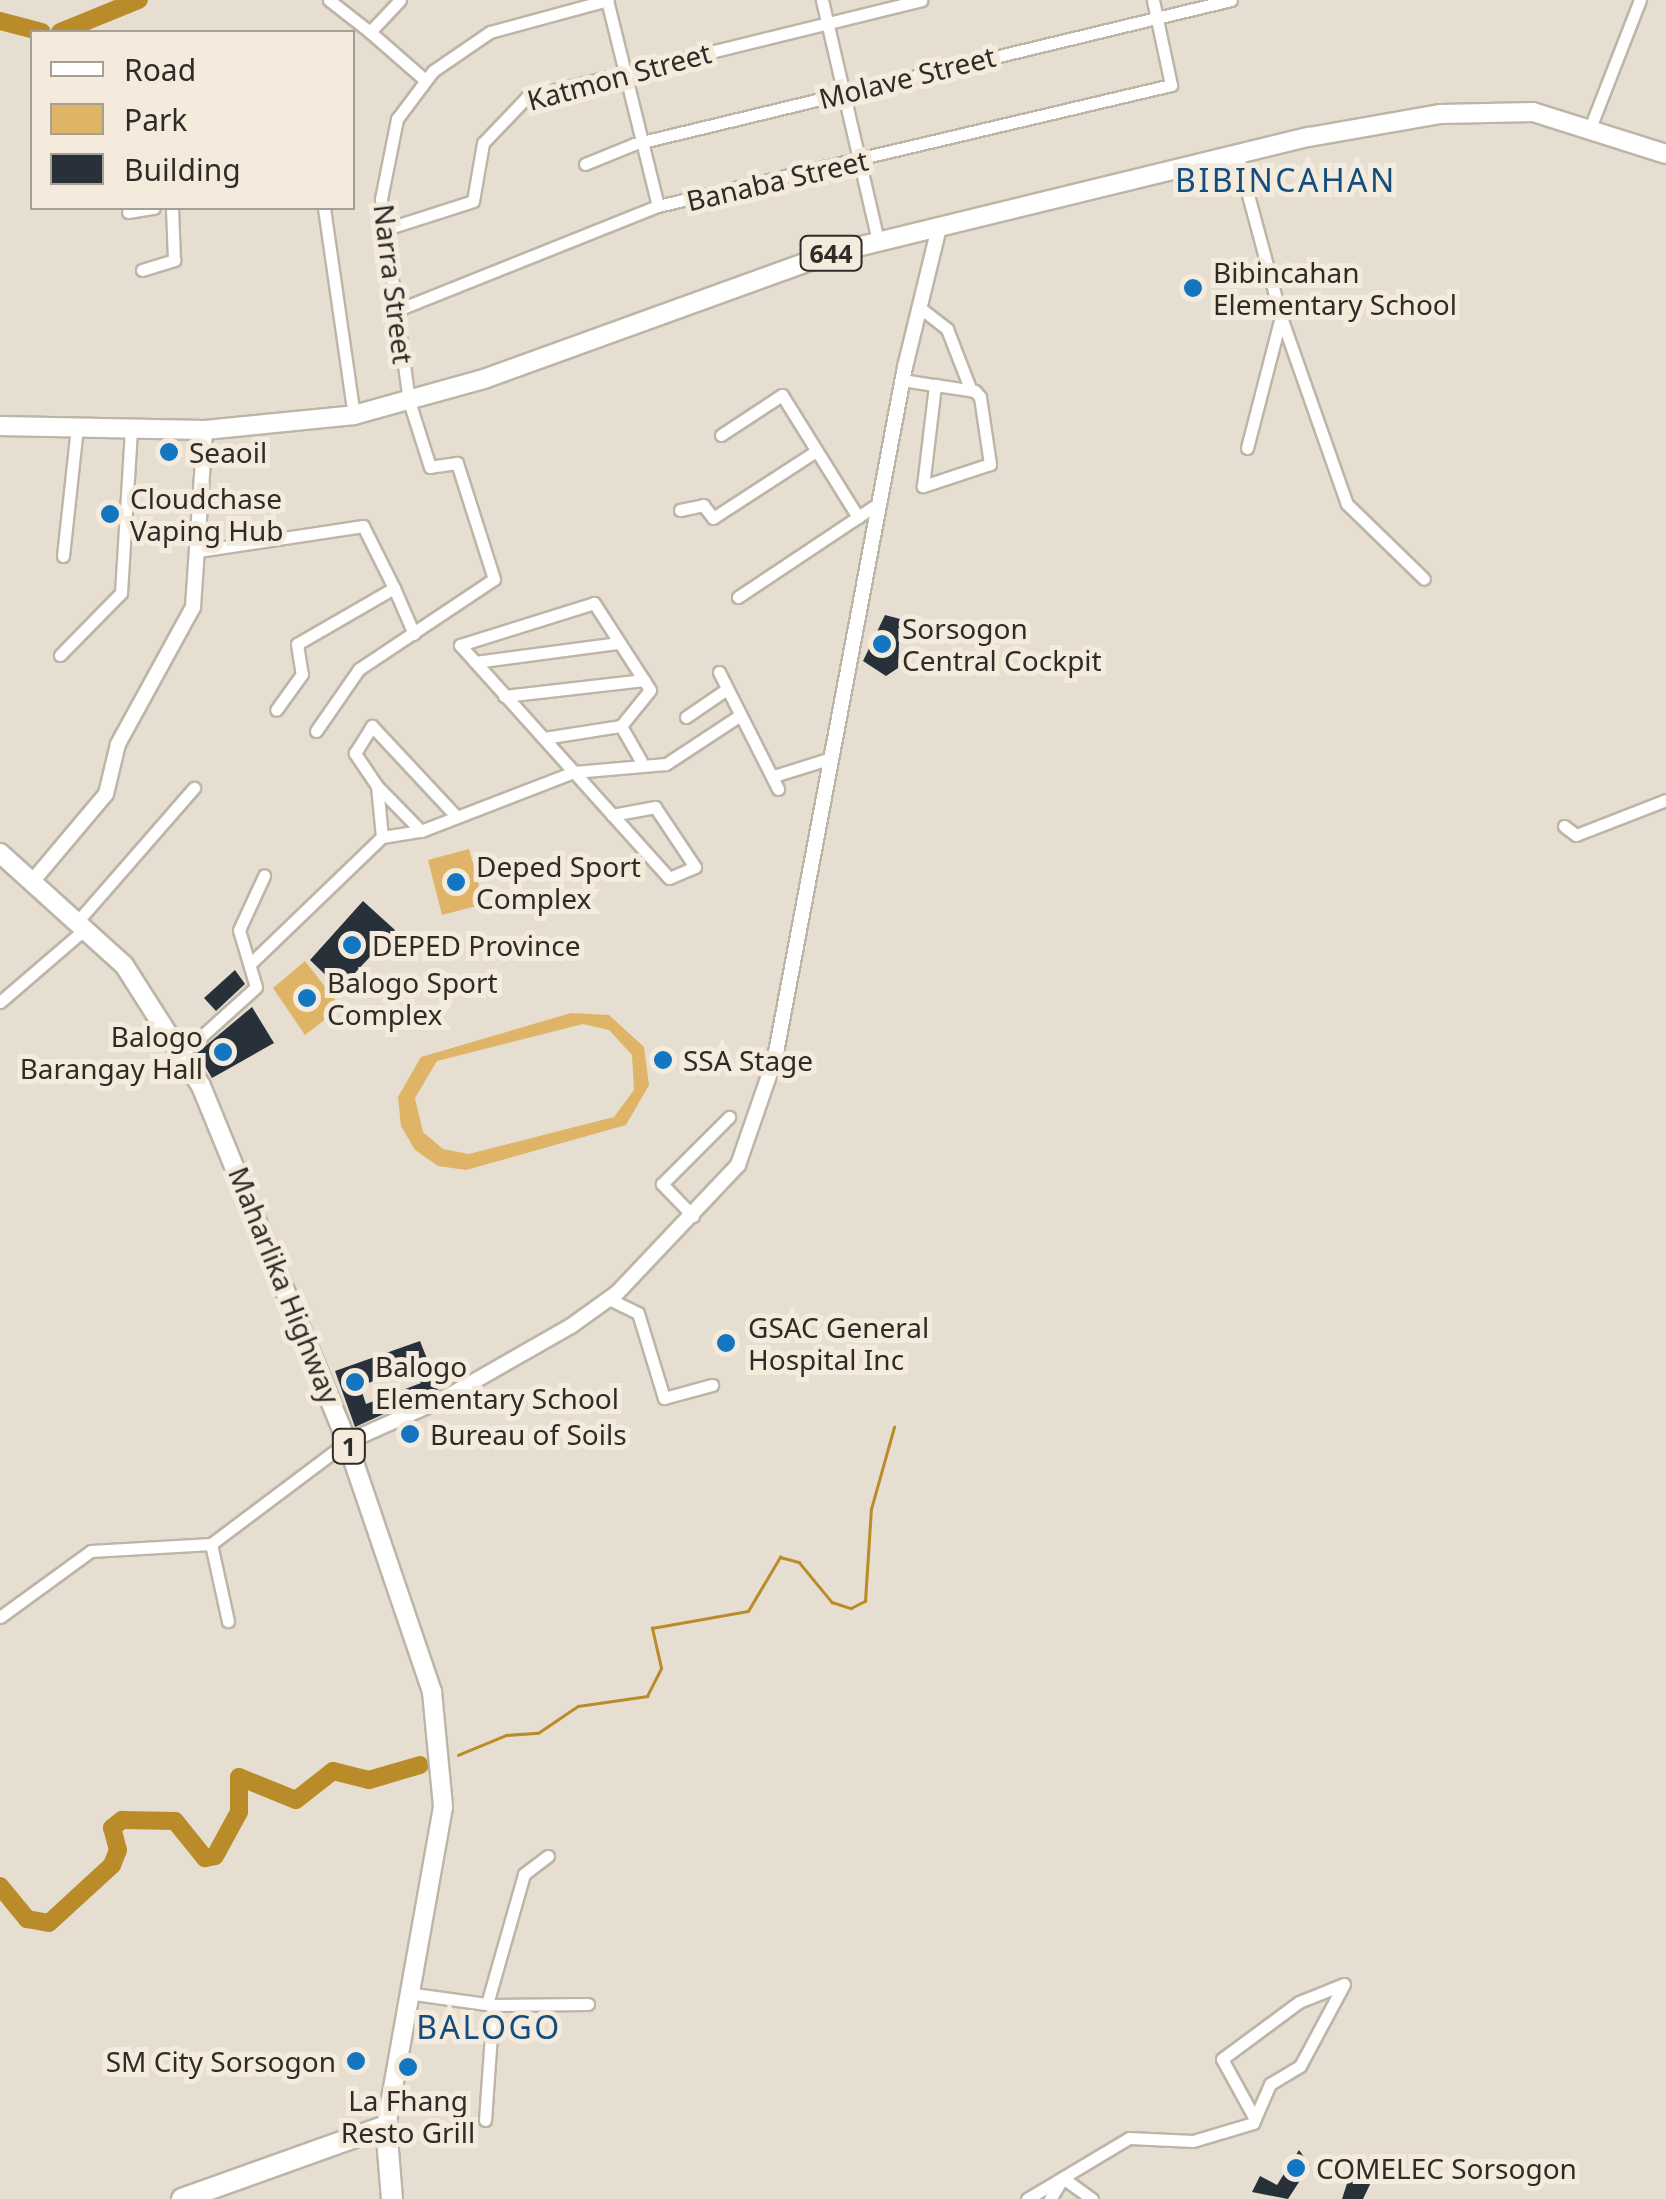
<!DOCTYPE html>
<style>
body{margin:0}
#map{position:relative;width:1666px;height:2199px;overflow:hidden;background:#e6ded0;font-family:"Noto Sans",sans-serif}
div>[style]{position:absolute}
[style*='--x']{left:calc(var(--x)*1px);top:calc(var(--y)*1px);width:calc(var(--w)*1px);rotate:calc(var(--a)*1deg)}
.green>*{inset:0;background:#dfb467}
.stream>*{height:2.5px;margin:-1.25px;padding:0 1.25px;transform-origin:1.25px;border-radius:1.25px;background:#ba8b29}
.river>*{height:18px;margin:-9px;padding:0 9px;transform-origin:9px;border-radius:9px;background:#ba8b29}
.building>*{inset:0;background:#28313a}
.roads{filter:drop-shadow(2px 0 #bdb5a7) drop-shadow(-2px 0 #bdb5a7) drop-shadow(0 2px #bdb5a7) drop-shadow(0 -2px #bdb5a7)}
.minor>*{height:11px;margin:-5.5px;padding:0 5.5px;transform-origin:5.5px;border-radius:5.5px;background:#fff}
.tertiary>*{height:14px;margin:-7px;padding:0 7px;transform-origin:7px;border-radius:7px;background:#fff}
.primary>*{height:18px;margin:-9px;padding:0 9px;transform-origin:9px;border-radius:9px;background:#fff}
.trunk>*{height:20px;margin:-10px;padding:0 10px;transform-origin:10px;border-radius:10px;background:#fff}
.dots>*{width:28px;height:28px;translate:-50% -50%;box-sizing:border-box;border:5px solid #f4ebdd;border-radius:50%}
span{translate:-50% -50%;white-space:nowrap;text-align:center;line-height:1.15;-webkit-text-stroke:10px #f4ebdd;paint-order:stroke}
.shield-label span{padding:2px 8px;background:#f4ebdd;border:2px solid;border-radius:8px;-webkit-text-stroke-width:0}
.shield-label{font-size:25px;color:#2f2c27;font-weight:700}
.street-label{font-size:28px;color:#2f2c27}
.poi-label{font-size:28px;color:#2f2c27}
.left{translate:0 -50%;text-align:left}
.right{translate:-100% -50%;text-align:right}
.quarter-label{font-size:32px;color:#134d7e;letter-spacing:2.5px}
.legend{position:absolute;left:30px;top:30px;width:325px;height:180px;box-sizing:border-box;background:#f4ebdd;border:2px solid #a59f94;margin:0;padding:12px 18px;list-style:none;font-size:30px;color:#2f2c27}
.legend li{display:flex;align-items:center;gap:20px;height:50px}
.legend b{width:50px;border:2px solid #a59f94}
</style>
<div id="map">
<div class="green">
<div style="clip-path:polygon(469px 849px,484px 904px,442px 915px,428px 860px)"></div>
<div style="clip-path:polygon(305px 961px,341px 1007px,305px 1035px,273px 988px)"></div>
<div style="clip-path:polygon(evenodd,571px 1013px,609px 1015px,644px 1047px,649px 1085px,626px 1125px,466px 1170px,438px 1166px,415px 1150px,401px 1126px,398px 1097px,421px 1057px,571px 1013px,583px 1024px,609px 1030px,632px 1055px,634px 1090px,614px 1117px,469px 1154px,443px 1149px,423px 1132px,415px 1098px,437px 1061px,583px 1024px)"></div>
</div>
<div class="stream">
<div style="--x:458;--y:1755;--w:52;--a:-22.6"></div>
<div style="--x:506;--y:1735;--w:32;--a:-4"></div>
<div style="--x:538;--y:1733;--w:48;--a:-34"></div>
<div style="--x:578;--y:1706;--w:70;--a:-8.2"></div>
<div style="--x:647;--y:1696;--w:31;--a:-63"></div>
<div style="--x:661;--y:1668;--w:41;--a:-102.7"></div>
<div style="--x:652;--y:1628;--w:97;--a:-10"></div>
<div style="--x:748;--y:1611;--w:63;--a:-59.3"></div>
<div style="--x:780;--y:1557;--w:20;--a:15"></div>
<div style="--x:799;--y:1562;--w:52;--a:50.5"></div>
<div style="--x:832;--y:1602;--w:20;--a:18"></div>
<div style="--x:851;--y:1608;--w:16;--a:-27"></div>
<div style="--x:865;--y:1601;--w:92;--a:-86.3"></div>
<div style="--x:871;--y:1509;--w:85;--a:-74.3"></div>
</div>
<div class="river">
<div style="--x:0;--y:21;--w:43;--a:14.7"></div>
<div style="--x:60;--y:32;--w:85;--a:-22.1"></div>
<div style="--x:0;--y:1886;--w:43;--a:50.7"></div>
<div style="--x:27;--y:1919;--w:22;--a:10"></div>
<div style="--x:49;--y:1923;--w:86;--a:-42.6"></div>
<div style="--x:112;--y:1865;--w:16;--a:-68"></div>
<div style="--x:118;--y:1850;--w:23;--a:-105"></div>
<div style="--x:112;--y:1828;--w:13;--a:-39"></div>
<div style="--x:122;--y:1820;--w:53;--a:1.1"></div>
<div style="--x:175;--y:1821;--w:48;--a:51"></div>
<div style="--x:205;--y:1858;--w:10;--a:-11"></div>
<div style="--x:215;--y:1856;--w:50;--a:-61.4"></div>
<div style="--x:239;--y:1812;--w:35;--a:-90"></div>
<div style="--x:239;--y:1777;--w:61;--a:22"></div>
<div style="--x:296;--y:1800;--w:47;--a:-38.1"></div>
<div style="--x:333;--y:1771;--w:37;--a:14"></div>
<div style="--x:369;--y:1780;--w:53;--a:-16.4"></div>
</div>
<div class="building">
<div style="clip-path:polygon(885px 615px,900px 619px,898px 668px,886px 676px,863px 661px)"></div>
<div style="clip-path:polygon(363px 901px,395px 930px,340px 989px,310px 960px)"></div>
<div style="clip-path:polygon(235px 970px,245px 984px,216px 1011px,204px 998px)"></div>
<div style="clip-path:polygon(252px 1007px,274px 1043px,212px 1078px,197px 1053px)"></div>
<div style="clip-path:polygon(evenodd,420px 1341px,439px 1389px,355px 1427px,335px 1371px,420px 1341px,415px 1366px,421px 1383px,366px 1404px,360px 1386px,415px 1366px)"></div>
<div style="clip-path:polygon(1299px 2150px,1310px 2165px,1288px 2199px,1252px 2192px,1260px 2176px,1277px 2185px)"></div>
<div style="clip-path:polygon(1354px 2162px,1375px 2174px,1363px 2199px,1342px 2199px)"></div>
</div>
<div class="roads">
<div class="minor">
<div style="--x:329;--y:0;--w:52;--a:38"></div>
<div style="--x:400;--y:0;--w:44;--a:133.2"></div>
<div style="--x:370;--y:32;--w:73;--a:41.1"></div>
<div style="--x:607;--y:0;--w:212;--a:76.1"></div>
<div style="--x:822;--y:0;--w:247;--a:76.9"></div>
<div style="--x:1590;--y:128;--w:137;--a:-68.7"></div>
<div style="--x:1237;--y:154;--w:169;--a:74.9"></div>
<div style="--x:1281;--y:317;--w:198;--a:70.6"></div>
<div style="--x:1347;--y:504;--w:107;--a:44.2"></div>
<div style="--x:585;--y:164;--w:53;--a:-22.2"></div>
<div style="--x:634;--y:144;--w:614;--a:-13.56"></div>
<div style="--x:324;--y:208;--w:209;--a:81.8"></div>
<div style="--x:128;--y:212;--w:26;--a:-9"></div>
<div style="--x:386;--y:229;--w:91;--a:-17.8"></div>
<div style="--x:473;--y:201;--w:59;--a:-80.2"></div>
<div style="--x:483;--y:143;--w:64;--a:-46.3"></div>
<div style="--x:527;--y:97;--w:406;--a:-13.8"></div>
<div style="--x:142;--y:270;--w:34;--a:-17"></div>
<div style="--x:174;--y:260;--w:52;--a:-92.2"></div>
<div style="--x:919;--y:307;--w:36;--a:38"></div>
<div style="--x:947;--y:329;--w:66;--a:68.8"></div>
<div style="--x:395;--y:311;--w:283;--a:-21.8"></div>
<div style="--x:658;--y:206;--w:527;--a:-13.27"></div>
<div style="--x:1171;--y:85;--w:87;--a:-102"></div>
<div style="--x:902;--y:380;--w:33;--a:9"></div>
<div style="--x:935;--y:385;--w:40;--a:8.5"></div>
<div style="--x:975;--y:391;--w:8;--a:50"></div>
<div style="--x:980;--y:397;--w:68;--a:81.5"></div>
<div style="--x:990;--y:464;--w:71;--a:161.8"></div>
<div style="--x:923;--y:486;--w:102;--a:-83.2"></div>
<div style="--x:721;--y:435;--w:73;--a:-33.3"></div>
<div style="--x:782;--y:395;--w:144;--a:58.1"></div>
<div style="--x:1247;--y:448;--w:135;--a:-75.5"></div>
<div style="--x:680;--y:510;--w:24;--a:-12"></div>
<div style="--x:703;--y:505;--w:16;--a:52"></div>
<div style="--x:713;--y:518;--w:123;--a:-33"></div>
<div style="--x:198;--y:551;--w:167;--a:-8.6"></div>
<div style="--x:363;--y:526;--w:69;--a:63.4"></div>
<div style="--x:394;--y:588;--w:112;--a:150"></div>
<div style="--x:297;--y:644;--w:30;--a:81"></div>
<div style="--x:302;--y:674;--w:44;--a:125.8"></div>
<div style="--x:63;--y:556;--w:129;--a:-83.8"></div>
<div style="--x:394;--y:588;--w:50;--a:66.5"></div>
<div style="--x:738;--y:597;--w:169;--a:-33.7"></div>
<div style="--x:60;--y:655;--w:87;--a:-45.5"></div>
<div style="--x:121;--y:593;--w:163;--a:-86.5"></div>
<div style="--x:475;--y:662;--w:143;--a:-7.6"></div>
<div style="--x:719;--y:672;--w:131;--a:63.2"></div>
<div style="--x:504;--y:696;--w:141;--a:-6.5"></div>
<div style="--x:686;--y:717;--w:50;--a:-34.3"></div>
<div style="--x:316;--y:731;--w:75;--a:-55.3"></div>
<div style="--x:359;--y:669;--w:162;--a:-33.7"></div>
<div style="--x:494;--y:579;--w:122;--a:-107.7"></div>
<div style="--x:457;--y:463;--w:27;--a:172"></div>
<div style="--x:430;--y:467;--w:69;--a:-107.7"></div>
<div style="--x:409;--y:401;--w:204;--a:-97.9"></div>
<div style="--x:381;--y:199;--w:82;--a:-78.7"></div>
<div style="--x:397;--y:119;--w:60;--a:-53.1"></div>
<div style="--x:433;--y:71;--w:69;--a:-34.4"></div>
<div style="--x:490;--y:32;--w:122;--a:-15.2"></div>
<div style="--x:544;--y:738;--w:78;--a:-8.9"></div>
<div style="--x:774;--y:776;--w:60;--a:-17.5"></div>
<div style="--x:377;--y:786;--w:63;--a:45.6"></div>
<div style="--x:612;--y:815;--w:44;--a:-10.5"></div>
<div style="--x:655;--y:807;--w:72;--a:56.3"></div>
<div style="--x:695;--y:867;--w:28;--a:157"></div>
<div style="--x:669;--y:878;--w:313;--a:-131.9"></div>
<div style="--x:460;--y:645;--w:140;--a:-17.4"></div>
<div style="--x:594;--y:603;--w:103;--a:57.2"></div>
<div style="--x:650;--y:690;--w:46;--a:128.9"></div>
<div style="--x:621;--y:726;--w:40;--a:60.3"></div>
<div style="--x:1564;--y:826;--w:15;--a:37"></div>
<div style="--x:1576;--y:835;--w:97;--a:-21.3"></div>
<div style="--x:382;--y:837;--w:51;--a:-95.6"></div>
<div style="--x:377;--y:786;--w:40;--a:-124"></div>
<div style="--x:355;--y:753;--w:32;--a:-58"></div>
<div style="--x:372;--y:726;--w:122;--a:47"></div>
<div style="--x:77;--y:922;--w:178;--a:-48.9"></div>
<div style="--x:251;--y:963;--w:182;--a:-43.9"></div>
<div style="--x:382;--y:837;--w:39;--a:-9"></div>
<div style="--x:421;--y:831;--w:164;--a:-21.1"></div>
<div style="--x:574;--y:772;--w:92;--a:-5"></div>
<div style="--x:666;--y:764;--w:87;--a:-33.3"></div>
<div style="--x:0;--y:1002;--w:113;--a:-40.7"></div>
<div style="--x:183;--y:1053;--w:98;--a:-42.1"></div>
<div style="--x:256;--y:987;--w:59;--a:-106.6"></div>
<div style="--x:239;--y:930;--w:60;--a:-65.2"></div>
<div style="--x:693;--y:1216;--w:45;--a:-134.1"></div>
<div style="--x:662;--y:1184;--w:95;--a:-45"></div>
<div style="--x:609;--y:1299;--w:32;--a:26"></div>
<div style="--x:638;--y:1313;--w:89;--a:73"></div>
<div style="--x:664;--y:1398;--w:50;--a:-15.2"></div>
<div style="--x:211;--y:1544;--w:79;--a:77.6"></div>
<div style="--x:0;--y:1617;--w:112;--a:-36"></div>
<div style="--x:91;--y:1551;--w:120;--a:-3.3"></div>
<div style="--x:211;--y:1544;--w:170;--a:-36.9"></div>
<div style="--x:407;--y:1993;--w:87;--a:7.9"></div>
<div style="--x:493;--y:2005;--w:95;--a:-0.6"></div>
<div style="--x:487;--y:2004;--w:135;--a:-74.1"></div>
<div style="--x:524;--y:1874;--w:30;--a:-37"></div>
<div style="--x:1255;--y:2119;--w:68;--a:-118.8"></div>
<div style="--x:1222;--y:2059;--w:96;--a:-36.5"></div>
<div style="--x:1299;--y:2002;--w:48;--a:-21.8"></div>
<div style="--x:485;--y:2120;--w:115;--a:-86"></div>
<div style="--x:1027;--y:2199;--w:119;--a:-30.9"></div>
<div style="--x:1129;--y:2138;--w:64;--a:2.7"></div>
<div style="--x:1193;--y:2141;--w:63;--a:-16.7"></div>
<div style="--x:1253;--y:2123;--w:43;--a:-66.4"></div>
<div style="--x:1270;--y:2084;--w:35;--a:-31"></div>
<div style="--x:1300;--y:2066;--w:93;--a:-61.8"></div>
<div style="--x:1050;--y:2199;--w:25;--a:-58"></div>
<div style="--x:1063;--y:2178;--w:36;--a:36"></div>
</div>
<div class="tertiary">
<div style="--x:31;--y:883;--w:116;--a:-49.9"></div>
<div style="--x:106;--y:794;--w:51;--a:-76.5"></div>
<div style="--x:118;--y:744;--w:156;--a:-61.3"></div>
<div style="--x:193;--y:607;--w:177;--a:-86.1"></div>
<div style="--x:347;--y:1442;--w:105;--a:-24.1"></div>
<div style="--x:443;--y:1399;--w:147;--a:-29.7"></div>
<div style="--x:571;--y:1326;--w:57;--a:-35.7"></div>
<div style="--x:617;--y:1293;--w:176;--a:-46.6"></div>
<div style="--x:738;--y:1165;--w:113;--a:-70.9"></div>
<div style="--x:775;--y:1058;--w:703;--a:-79.35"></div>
<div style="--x:905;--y:367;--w:144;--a:-76.3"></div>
</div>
<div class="primary">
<div style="--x:0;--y:426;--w:205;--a:1.1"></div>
<div style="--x:205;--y:430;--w:150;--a:-5.7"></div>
<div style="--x:354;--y:415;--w:135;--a:-15.5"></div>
<div style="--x:484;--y:379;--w:370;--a:-19.9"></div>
<div style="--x:832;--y:253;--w:491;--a:-13.7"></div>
<div style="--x:1309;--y:137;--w:134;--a:-9.9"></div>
<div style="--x:1441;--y:114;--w:92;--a:-1.2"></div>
<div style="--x:1533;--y:112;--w:139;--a:17.5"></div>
<div style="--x:0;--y:853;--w:167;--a:42.1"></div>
<div style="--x:124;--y:965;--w:143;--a:57.5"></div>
<div style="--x:201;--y:1086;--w:385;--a:67.7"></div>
<div style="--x:347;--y:1442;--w:264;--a:71.2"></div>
<div style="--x:432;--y:1692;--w:116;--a:84.5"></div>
<div style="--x:443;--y:1807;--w:324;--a:100.1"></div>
</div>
<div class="trunk">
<div style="--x:182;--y:2199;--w:217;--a:-19.7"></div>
<div style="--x:386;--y:2126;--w:73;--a:85.3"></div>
</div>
</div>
<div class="dots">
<div style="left:1193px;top:288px;background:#1475c1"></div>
<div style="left:169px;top:452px;background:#1475c1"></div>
<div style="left:110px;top:514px;background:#1475c1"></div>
<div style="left:882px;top:644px;background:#1475c1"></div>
<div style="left:456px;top:882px;background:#1475c1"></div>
<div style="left:352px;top:945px;background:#1475c1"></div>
<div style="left:307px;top:998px;background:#1475c1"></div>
<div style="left:223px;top:1052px;background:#1475c1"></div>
<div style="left:663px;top:1060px;background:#1475c1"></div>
<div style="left:726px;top:1343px;background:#1475c1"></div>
<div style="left:355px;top:1382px;background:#1475c1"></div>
<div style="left:410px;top:1434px;background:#1475c1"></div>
<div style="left:356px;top:2061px;background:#1475c1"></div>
<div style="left:408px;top:2067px;background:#1475c1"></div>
<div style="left:1296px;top:2168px;background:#1475c1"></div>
</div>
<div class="shield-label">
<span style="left:831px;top:253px">644</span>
<span style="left:349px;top:1446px">1</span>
</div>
<div class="street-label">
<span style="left:619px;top:76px;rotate:-15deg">Katmon Street</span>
<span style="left:907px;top:77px;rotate:-14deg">Molave Street</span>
<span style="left:777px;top:180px;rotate:-13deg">Banaba Street</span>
<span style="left:394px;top:284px;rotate:83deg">Narra Street</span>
<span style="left:285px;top:1285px;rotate:68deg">Maharlika Highway</span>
</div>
<div class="poi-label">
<span class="left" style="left:1213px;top:288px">Bibincahan<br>Elementary School</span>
<span class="left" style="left:189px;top:452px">Seaoil</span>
<span class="left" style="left:130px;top:514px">Cloudchase<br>Vaping Hub</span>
<span class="left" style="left:902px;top:644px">Sorsogon<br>Central Cockpit</span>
<span class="left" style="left:476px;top:882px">Deped Sport<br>Complex</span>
<span class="left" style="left:372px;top:945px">DEPED Province</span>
<span class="left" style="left:327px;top:998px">Balogo Sport<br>Complex</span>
<span class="right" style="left:203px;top:1052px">Balogo<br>Barangay Hall</span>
<span class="left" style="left:683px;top:1060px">SSA Stage</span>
<span class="left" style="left:748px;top:1343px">GSAC General<br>Hospital Inc</span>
<span class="left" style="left:375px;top:1382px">Balogo<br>Elementary School</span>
<span class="left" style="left:430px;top:1434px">Bureau of Soils</span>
<span class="right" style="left:336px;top:2061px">SM City Sorsogon</span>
<span style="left:408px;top:2116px">La Fhang<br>Resto Grill</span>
<span class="left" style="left:1316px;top:2168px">COMELEC Sorsogon</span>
</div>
<div class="quarter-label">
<span style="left:1286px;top:180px">BIBINCAHAN</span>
<span style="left:489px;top:2027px">BALOGO</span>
</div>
<ul class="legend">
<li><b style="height:12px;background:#fff"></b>Road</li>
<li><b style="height:28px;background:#dfb467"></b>Park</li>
<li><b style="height:28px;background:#28313a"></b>Building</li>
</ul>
</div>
